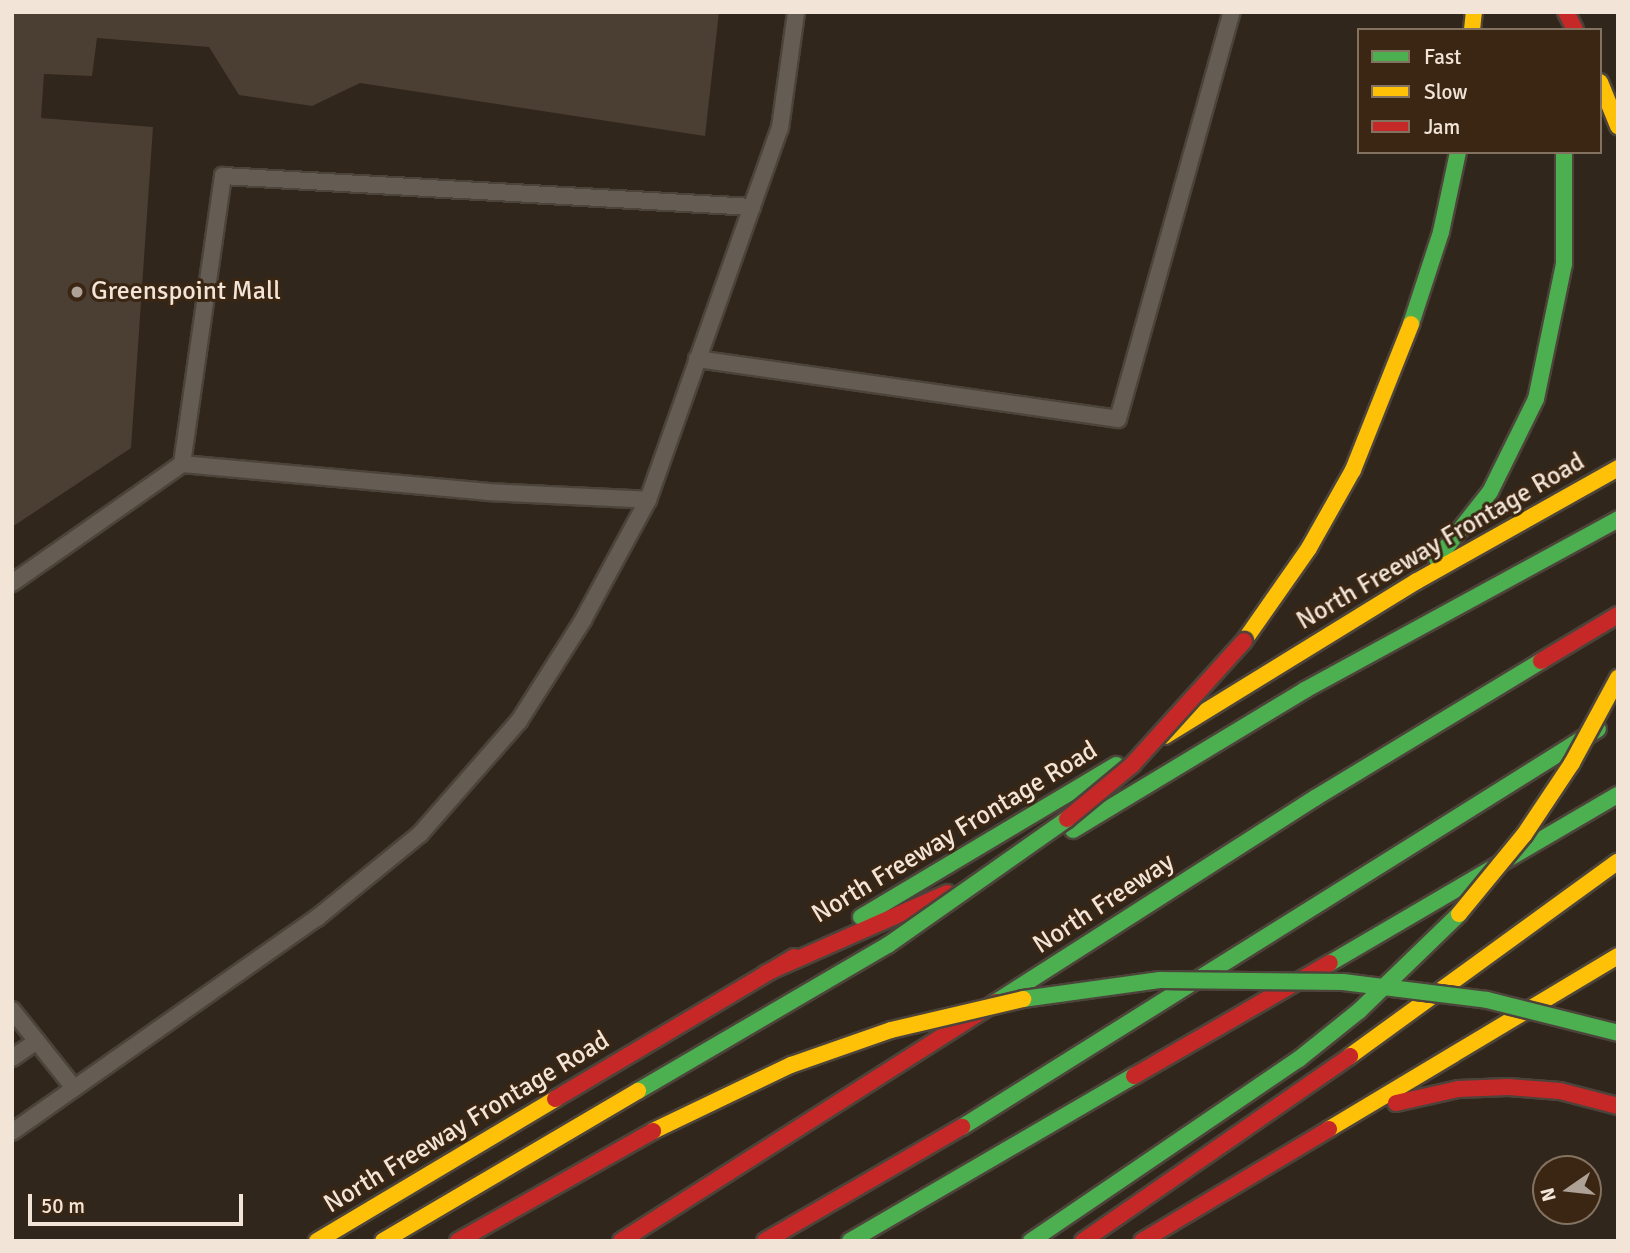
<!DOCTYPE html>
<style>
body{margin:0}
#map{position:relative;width:1630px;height:1253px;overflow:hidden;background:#31261b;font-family:Signika,sans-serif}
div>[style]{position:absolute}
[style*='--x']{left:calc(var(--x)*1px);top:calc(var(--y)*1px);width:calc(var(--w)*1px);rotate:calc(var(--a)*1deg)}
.building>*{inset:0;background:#4b3e32}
.roads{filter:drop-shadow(2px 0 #4c433a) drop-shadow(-2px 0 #4c433a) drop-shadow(0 2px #4c433a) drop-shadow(0 -2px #4c433a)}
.lane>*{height:16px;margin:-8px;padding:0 8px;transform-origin:8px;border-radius:8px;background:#655c54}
.fast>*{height:16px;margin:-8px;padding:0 8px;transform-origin:8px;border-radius:8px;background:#4caf50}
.slow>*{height:16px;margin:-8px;padding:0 8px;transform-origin:8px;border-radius:8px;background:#ffc107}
.jam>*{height:16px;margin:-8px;padding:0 8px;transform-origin:8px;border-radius:8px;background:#c62828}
.bridges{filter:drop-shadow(2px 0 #4c433a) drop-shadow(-2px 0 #4c433a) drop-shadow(0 2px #4c433a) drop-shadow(0 -2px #4c433a)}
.fast-bridge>*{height:16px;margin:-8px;padding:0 8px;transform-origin:8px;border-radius:8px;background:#4caf50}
.slow-bridge>*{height:16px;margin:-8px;padding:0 8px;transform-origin:8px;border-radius:8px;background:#ffc107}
.jam-bridge>*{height:16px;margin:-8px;padding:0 8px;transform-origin:8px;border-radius:8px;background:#c62828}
.dots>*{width:19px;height:19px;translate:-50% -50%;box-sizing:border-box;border:4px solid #3a2612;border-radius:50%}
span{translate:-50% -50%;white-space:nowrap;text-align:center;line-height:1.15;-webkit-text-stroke:6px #3a2612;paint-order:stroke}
.poi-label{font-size:26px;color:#f2e5d8}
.left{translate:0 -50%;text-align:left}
.street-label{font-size:26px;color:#f2e5d8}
.frame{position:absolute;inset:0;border:14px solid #f2e5d8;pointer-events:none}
.legend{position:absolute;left:1357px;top:28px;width:245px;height:126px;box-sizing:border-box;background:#3a2612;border:2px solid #847261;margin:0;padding:9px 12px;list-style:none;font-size:21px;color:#f2e5d8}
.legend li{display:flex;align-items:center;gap:14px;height:35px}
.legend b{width:35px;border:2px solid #847261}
.north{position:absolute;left:1532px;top:1155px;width:70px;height:70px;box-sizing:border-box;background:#3a2612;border:2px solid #847261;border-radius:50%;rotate:256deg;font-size:19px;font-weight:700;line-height:28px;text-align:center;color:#f2e5d8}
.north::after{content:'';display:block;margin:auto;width:24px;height:32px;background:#aea296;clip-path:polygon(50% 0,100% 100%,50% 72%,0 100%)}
.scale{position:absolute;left:28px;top:1194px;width:215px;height:32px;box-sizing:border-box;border:4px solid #f2e5d8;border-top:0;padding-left:9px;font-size:21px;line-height:24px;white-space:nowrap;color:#f2e5d8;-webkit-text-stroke:5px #3a2612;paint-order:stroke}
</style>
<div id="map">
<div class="building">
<div style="clip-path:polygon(12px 12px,719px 12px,705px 136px,360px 83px,312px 106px,239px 95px,209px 47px,97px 38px,92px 76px,44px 74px,41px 118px,153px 127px,131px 448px,12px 527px)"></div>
</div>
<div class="roads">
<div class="lane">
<div style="--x:697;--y:359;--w:425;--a:8.1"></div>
<div style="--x:1118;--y:419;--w:423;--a:-74.4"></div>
<div style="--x:182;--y:464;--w:306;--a:5.2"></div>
<div style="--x:487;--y:492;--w:161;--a:2.8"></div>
<div style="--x:12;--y:583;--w:208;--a:-35"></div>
<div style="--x:182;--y:464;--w:291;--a:-81.9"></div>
<div style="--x:223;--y:176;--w:530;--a:3.35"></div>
<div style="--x:12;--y:1010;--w:100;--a:51.5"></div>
<div style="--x:12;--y:1058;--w:30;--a:-34"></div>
<div style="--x:12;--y:1132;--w:373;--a:-35.1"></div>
<div style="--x:317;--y:918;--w:133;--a:-39.2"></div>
<div style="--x:420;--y:834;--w:150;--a:-48.8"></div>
<div style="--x:519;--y:721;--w:120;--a:-57.6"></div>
<div style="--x:583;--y:620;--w:136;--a:-61.6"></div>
<div style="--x:648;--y:500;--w:395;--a:-70.5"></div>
<div style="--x:780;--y:128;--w:117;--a:-82.1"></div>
</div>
<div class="fast">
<div style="--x:1411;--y:324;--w:97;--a:-71.9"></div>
<div style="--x:1441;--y:232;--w:82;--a:-78"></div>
<div style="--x:1437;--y:559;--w:85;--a:-51.7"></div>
<div style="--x:1490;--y:492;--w:104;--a:-63.7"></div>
<div style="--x:1536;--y:399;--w:138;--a:-78.3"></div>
<div style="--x:1564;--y:264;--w:112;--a:-90"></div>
<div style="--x:1073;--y:830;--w:271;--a:-31.1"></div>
<div style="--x:1305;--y:690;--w:357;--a:-28.6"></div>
<div style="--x:861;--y:917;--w:297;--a:-30.8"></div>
<div style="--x:1330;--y:963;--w:333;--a:-30.3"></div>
<div style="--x:996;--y:1002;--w:379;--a:-32.6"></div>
<div style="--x:1315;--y:798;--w:264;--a:-31.2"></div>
<div style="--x:962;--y:1127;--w:750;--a:-32.04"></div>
<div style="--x:850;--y:1241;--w:328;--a:-30.2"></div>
</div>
<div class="slow">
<div style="--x:1472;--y:30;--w:18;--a:-84"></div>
<div style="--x:1600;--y:82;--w:48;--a:67.8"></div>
<div style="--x:1244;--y:641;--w:113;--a:-55"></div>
<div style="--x:1309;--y:548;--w:90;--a:-60.6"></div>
<div style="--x:1353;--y:470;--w:157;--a:-68.3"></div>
<div style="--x:1165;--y:736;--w:296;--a:-31.6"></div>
<div style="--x:1417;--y:581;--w:231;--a:-29.3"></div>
<div style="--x:1350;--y:1056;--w:331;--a:-36"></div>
<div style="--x:1329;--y:1129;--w:337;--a:-30.9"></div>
<div style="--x:317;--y:1241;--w:277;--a:-30.8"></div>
</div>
<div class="jam">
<div style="--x:1566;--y:12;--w:20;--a:63"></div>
<div style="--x:1541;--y:661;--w:90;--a:-30.9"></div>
<div style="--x:766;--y:973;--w:198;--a:-23.8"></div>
<div style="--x:1134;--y:1076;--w:226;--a:-30"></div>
<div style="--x:555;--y:1099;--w:278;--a:-30.7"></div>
<div style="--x:1396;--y:1103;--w:64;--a:-12.7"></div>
<div style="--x:1458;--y:1089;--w:50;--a:-2.3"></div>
<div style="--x:1508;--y:1087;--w:52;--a:4.4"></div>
<div style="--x:1560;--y:1091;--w:60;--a:14.5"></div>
<div style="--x:621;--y:1241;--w:445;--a:-32.5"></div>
<div style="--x:765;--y:1241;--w:228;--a:-30.1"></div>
<div style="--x:1083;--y:1241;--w:325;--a:-34.7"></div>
<div style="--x:1142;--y:1241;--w:218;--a:-30.9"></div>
</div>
</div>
<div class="bridges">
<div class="fast-bridge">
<div style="--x:1023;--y:999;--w:138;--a:-7.9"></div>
<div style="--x:1160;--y:980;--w:183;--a:0.6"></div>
<div style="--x:1343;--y:982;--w:145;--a:7.1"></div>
<div style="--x:1487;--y:1000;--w:135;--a:14.1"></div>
<div style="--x:638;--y:1091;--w:290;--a:-30.3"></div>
<div style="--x:888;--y:945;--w:219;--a:-35.1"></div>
<div style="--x:1031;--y:1241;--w:324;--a:-34.2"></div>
<div style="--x:1299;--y:1059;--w:77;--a:-38.7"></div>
<div style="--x:1359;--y:1011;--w:139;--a:-44.1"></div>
</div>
<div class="slow-bridge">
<div style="--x:1459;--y:914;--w:102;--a:-50.6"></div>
<div style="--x:1524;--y:835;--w:87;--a:-56.3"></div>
<div style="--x:1572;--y:763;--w:97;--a:-61.6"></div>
<div style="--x:653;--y:1131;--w:153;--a:-25.6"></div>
<div style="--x:791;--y:1065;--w:106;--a:-19.3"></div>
<div style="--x:891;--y:1030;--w:136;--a:-13.2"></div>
<div style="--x:383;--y:1241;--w:296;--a:-30.5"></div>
</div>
<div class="jam-bridge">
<div style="--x:1067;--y:819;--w:85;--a:-39.7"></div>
<div style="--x:1132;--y:765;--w:167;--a:-47.9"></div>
<div style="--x:458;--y:1241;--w:224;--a:-29.4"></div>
</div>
</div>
<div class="dots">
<div style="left:77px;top:292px;background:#aea296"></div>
</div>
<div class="poi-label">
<span class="left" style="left:91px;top:292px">Greenspoint Mall</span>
</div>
<div class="street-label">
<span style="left:1441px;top:542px;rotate:-30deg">North Freeway Frontage Road</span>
<span style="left:955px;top:833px;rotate:-31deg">North Freeway Frontage Road</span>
<span style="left:1104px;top:904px;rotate:-33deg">North Freeway</span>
<span style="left:467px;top:1123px;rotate:-31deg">North Freeway Frontage Road</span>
</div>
<div class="frame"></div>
<ul class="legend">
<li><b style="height:9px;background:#4caf50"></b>Fast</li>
<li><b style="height:9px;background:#ffc107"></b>Slow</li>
<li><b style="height:9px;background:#c62828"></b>Jam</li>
</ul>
<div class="north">N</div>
<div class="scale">50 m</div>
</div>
